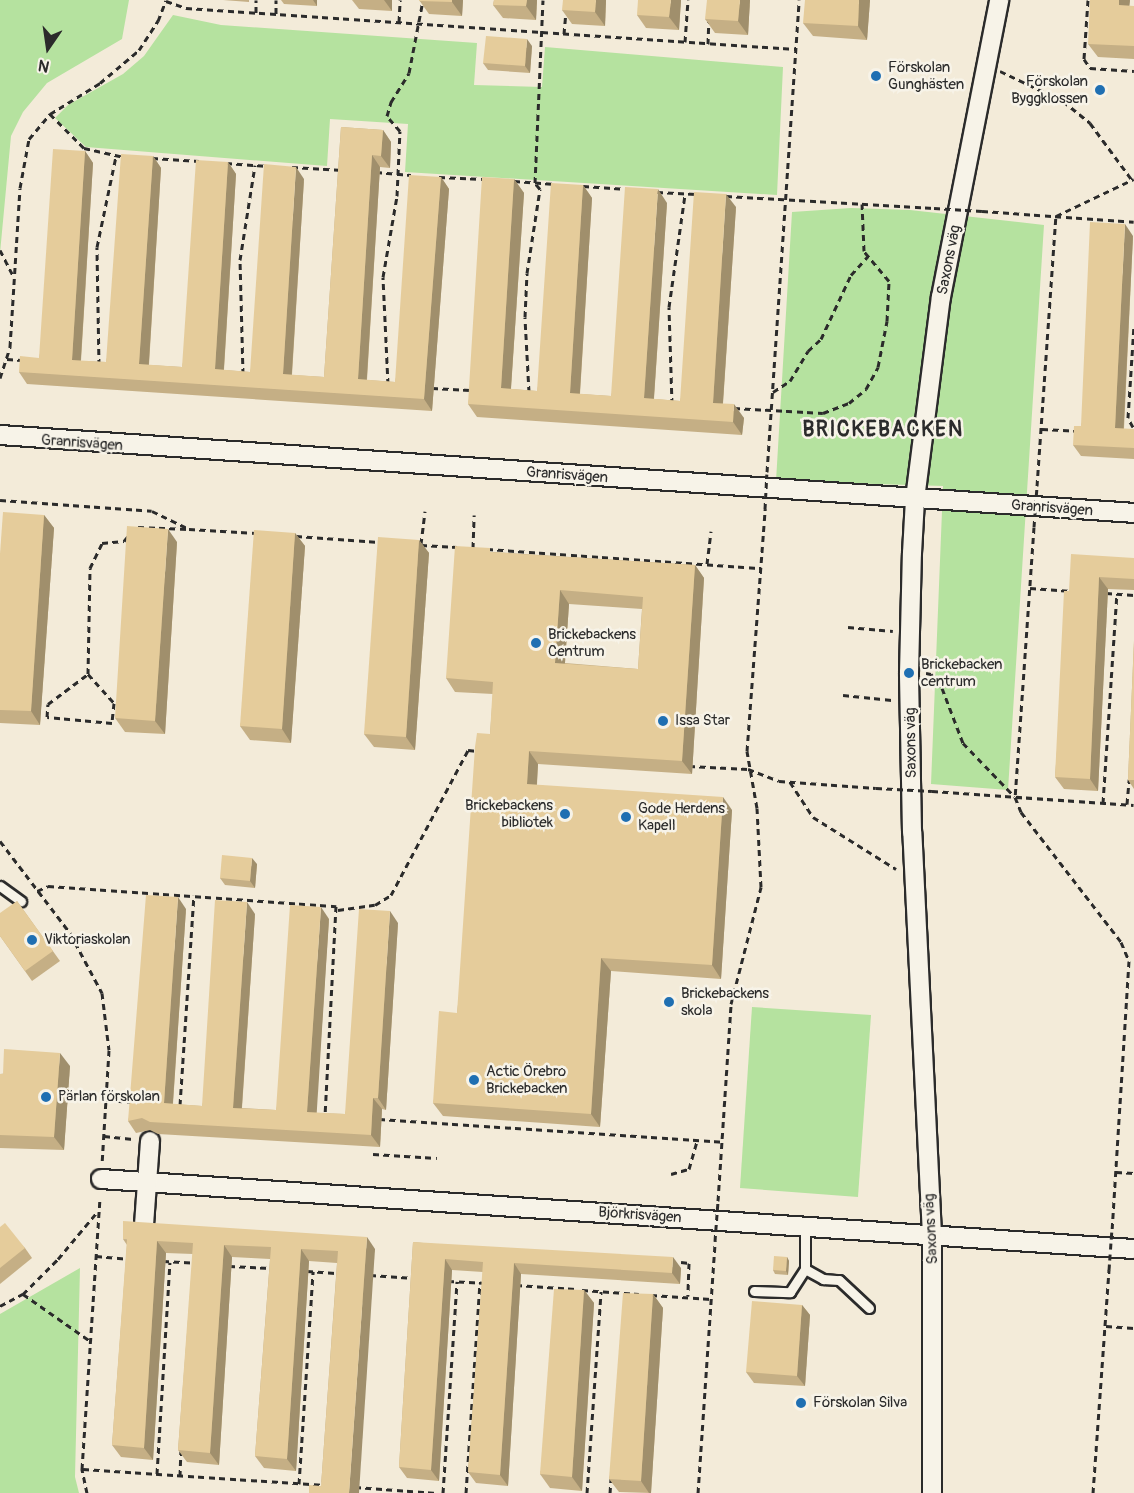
<!DOCTYPE html>
<meta charset="utf-8">
<style>
body{margin:0}
#map{position:relative;width:1134px;height:1493px;overflow:hidden;background:#f3ebd9;font-family:Pangolin,sans-serif}
div>[style]{position:absolute}
[style*='--x']{left:calc(var(--x)*1px);top:calc(var(--y)*1px);width:calc(var(--w)*1px);rotate:calc(var(--a)*1deg)}
.green>*{inset:0;background:#b5e29f}
.path>*{height:3px;margin-top:-1.5px;transform-origin:0;background:repeating-linear-gradient(90deg,#2b2b2b 0 6px,transparent 0 10.5px)}
.roads{filter:drop-shadow(2px 0 #2b2b2b) drop-shadow(-2px 0 #2b2b2b) drop-shadow(0 2px #2b2b2b) drop-shadow(0 -2px #2b2b2b)}
.service>*{height:9px;margin:-4.5px;padding:0 4.5px;transform-origin:4.5px;border-radius:4.5px;background:#f7f3e8}
.minor>*{height:18px;margin:-9px;padding:0 9px;transform-origin:9px;border-radius:9px;background:#f7f3e8}
.path-bridge>*{height:3px;margin-top:-1.5px;transform-origin:0;background:repeating-linear-gradient(90deg,#2b2b2b 0 6px,transparent 0 10.5px)}
.wall>*{inset:0;background:#c5af85}
.shaded-wall>*{inset:0;background:#a08f6c}
.building>*{inset:0;background:#e5cc9b}
.dots>*{width:16px;height:16px;translate:-50% -50%;box-sizing:border-box;border:3px solid #f7f3e8;border-radius:50%}
span{translate:-50% -50%;white-space:nowrap;text-align:center;line-height:1.15;-webkit-text-stroke:5px #f7f3e8;paint-order:stroke}
.poi-label{font-size:15px;color:#2b2b2b}
.left{translate:0 -50%;text-align:left}
.right{translate:-100% -50%;text-align:right}
.street-label{font-size:15px;color:#2b2b2b}
.district-label{font-size:21px;color:#2b2b2b;font-weight:700;letter-spacing:1.5px}
.north{position:absolute;left:18px;top:18px;width:60px;height:60px;-webkit-text-stroke:4px #f7f3e8;paint-order:stroke;rotate:193deg;font-size:16px;font-weight:700;line-height:24px;text-align:center;color:#2b2b2b}
.north::after{content:'';display:block;margin:auto;width:21px;height:27px;background:#2b2b2b;clip-path:polygon(50% 0,100% 100%,50% 72%,0 100%)}
</style>
<div id="map">
<div class="green">
<div style="clip-path:polygon(0 0,129px 0,122px 39px,47px 83px,23px 112px,11px 136px,0 253px)"></div>
<div style="clip-path:polygon(173px 15px,221px 25px,477px 43px,474px 85px,542px 87px,545px 47px,783px 67px,777px 195px,405px 172px,408px 124px,330px 119px,327px 166px,86px 147px,55px 118px,68px 105px,123px 74px,144px 56px)"></div>
<div style="clip-path:polygon(851px 208px,910px 210px,1044px 225px,1008px 790px,931px 784px,943px 486px,776px 481px,792px 212px)"></div>
<div style="clip-path:polygon(752px 1007px,871px 1015px,858px 1197px,740px 1188px)"></div>
<div style="clip-path:polygon(80px 1268px,75px 1477px,79px 1493px,0 1493px,0 1314px)"></div>
</div>
<div class="path">
<div style="--x:1088;--y:0;--w:59;--a:93.9"></div>
<div style="--x:1084;--y:59;--w:11;--a:56"></div>
<div style="--x:1090;--y:68;--w:44;--a:3.9"></div>
<div style="--x:166;--y:1;--w:21;--a:19"></div>
<div style="--x:186;--y:8;--w:611;--a:3.85"></div>
<div style="--x:256;--y:13;--w:13;--a:-90"></div>
<div style="--x:276;--y:14;--w:14;--a:-90"></div>
<div style="--x:399;--y:22;--w:22;--a:-87"></div>
<div style="--x:564;--y:34;--w:23;--a:-85"></div>
<div style="--x:685;--y:42;--w:42;--a:-85.9"></div>
<div style="--x:708;--y:44;--w:23;--a:-88"></div>
<div style="--x:1000;--y:71;--w:70;--a:25.5"></div>
<div style="--x:1063;--y:101;--w:35;--a:39"></div>
<div style="--x:1090;--y:123;--w:71;--a:53.6"></div>
<div style="--x:50;--y:114;--w:48;--a:45"></div>
<div style="--x:84;--y:148;--w:41;--a:12.7"></div>
<div style="--x:152;--y:158;--w:47;--a:3.7"></div>
<div style="--x:226;--y:163;--w:42;--a:4.1"></div>
<div style="--x:292;--y:167;--w:51;--a:3.4"></div>
<div style="--x:376;--y:172;--w:35;--a:5"></div>
<div style="--x:439;--y:177;--w:44;--a:2.6"></div>
<div style="--x:514;--y:181;--w:41;--a:4.2"></div>
<div style="--x:583;--y:186;--w:44;--a:3.9"></div>
<div style="--x:657;--y:192;--w:39;--a:3"></div>
<div style="--x:726;--y:196;--w:208;--a:3.3"></div>
<div style="--x:982;--y:211;--w:152;--a:4.1"></div>
<div style="--x:0;--y:250;--w:31;--a:63"></div>
<div style="--x:7;--y:359;--w:14;--a:4"></div>
<div style="--x:99;--y:365;--w:118;--a:-91"></div>
<div style="--x:97;--y:247;--w:93;--a:-78.2"></div>
<div style="--x:243;--y:374;--w:114;--a:-91.5"></div>
<div style="--x:240;--y:260;--w:96;--a:-81"></div>
<div style="--x:0;--y:378;--w:33;--a:-72"></div>
<div style="--x:10;--y:347;--w:159;--a:-86.4"></div>
<div style="--x:20;--y:188;--w:50;--a:-79.6"></div>
<div style="--x:29;--y:139;--w:33;--a:-50"></div>
<div style="--x:50;--y:114;--w:59;--a:-31.8"></div>
<div style="--x:100;--y:83;--w:51;--a:-40.2"></div>
<div style="--x:139;--y:50;--w:35;--a:-57"></div>
<div style="--x:158;--y:21;--w:22;--a:-69"></div>
<div style="--x:388;--y:384;--w:107;--a:-92.7"></div>
<div style="--x:383;--y:277;--w:82;--a:-80.2"></div>
<div style="--x:397;--y:196;--w:65;--a:-87.4"></div>
<div style="--x:400;--y:131;--w:20;--a:-131"></div>
<div style="--x:387;--y:116;--w:15;--a:-74"></div>
<div style="--x:391;--y:102;--w:34;--a:-58"></div>
<div style="--x:409;--y:73;--w:74;--a:-79.1"></div>
<div style="--x:432;--y:388;--w:38;--a:3"></div>
<div style="--x:529;--y:392;--w:75;--a:-93.1"></div>
<div style="--x:525;--y:317;--w:44;--a:-87.4"></div>
<div style="--x:527;--y:273;--w:85;--a:-81.2"></div>
<div style="--x:540;--y:189;--w:8;--a:-130"></div>
<div style="--x:535;--y:183;--w:183;--a:-87.5"></div>
<div style="--x:773;--y:392;--w:20;--a:-33"></div>
<div style="--x:790;--y:381;--w:35;--a:-59"></div>
<div style="--x:808;--y:351;--w:18;--a:-43"></div>
<div style="--x:821;--y:339;--w:71;--a:-64.9"></div>
<div style="--x:851;--y:275;--w:25;--a:-48"></div>
<div style="--x:672;--y:404;--w:97;--a:-91.8"></div>
<div style="--x:669;--y:307;--w:114;--a:-81.9"></div>
<div style="--x:734;--y:408;--w:89;--a:3.2"></div>
<div style="--x:823;--y:413;--w:28;--a:-21"></div>
<div style="--x:849;--y:403;--w:22;--a:-39"></div>
<div style="--x:866;--y:389;--w:25;--a:-61"></div>
<div style="--x:878;--y:367;--w:47;--a:-78.9"></div>
<div style="--x:887;--y:321;--w:40;--a:-87.1"></div>
<div style="--x:889;--y:281;--w:39;--a:-130"></div>
<div style="--x:864;--y:251;--w:47;--a:-92.4"></div>
<div style="--x:1133;--y:427;--w:10;--a:-119"></div>
<div style="--x:1128;--y:418;--w:94;--a:-86.3"></div>
<div style="--x:1042;--y:429;--w:35;--a:3"></div>
<div style="--x:767;--y:472;--w:473;--a:-86.1"></div>
<div style="--x:1037;--y:486;--w:271;--a:-86"></div>
<div style="--x:1056;--y:216;--w:86;--a:-25.4"></div>
<div style="--x:0;--y:500;--w:152;--a:4.1"></div>
<div style="--x:152;--y:511;--w:41;--a:25.9"></div>
<div style="--x:189;--y:529;--w:67;--a:3.4"></div>
<div style="--x:138;--y:527;--w:50;--a:2.3"></div>
<div style="--x:1034;--y:527;--w:271;--a:94"></div>
<div style="--x:1015;--y:797;--w:16;--a:68"></div>
<div style="--x:1021;--y:812;--w:164;--a:52.4"></div>
<div style="--x:1121;--y:942;--w:21;--a:67"></div>
<div style="--x:1129;--y:961;--w:268;--a:93.6"></div>
<div style="--x:296;--y:536;--w:83;--a:4.1"></div>
<div style="--x:421;--y:544;--w:33;--a:-83"></div>
<div style="--x:421;--y:545;--w:36;--a:3"></div>
<div style="--x:473;--y:548;--w:33;--a:-88"></div>
<div style="--x:487;--y:549;--w:275;--a:4"></div>
<div style="--x:707;--y:564;--w:33;--a:-83"></div>
<div style="--x:1030;--y:588;--w:42;--a:4.1"></div>
<div style="--x:1106;--y:593;--w:28;--a:4"></div>
<div style="--x:848;--y:627;--w:45;--a:5.1"></div>
<div style="--x:926;--y:673;--w:5;--a:11"></div>
<div style="--x:931;--y:674;--w:18;--a:52"></div>
<div style="--x:942;--y:688;--w:59;--a:69.1"></div>
<div style="--x:963;--y:743;--w:74;--a:46.1"></div>
<div style="--x:88;--y:674;--w:106;--a:-88.9"></div>
<div style="--x:90;--y:568;--w:28;--a:-64"></div>
<div style="--x:102;--y:543;--w:22;--a:-5"></div>
<div style="--x:124;--y:541;--w:6;--a:-51"></div>
<div style="--x:88;--y:674;--w:39;--a:48"></div>
<div style="--x:114;--y:703;--w:20;--a:96"></div>
<div style="--x:112;--y:723;--w:65;--a:-174.7"></div>
<div style="--x:47;--y:717;--w:13;--a:-86"></div>
<div style="--x:48;--y:704;--w:50;--a:-36.9"></div>
<div style="--x:843;--y:695;--w:49;--a:5.8"></div>
<div style="--x:689;--y:766;--w:59;--a:2.9"></div>
<div style="--x:748;--y:769;--w:33;--a:21"></div>
<div style="--x:779;--y:781;--w:97;--a:4.1"></div>
<div style="--x:790;--y:782;--w:42;--a:56.7"></div>
<div style="--x:813;--y:817;--w:98;--a:32.1"></div>
<div style="--x:932;--y:791;--w:202;--a:4"></div>
<div style="--x:1103;--y:803;--w:209;--a:-86.2"></div>
<div style="--x:1127;--y:804;--w:25;--a:-85"></div>
<div style="--x:0;--y:841;--w:116;--a:52.7"></div>
<div style="--x:70;--y:933;--w:68;--a:61.9"></div>
<div style="--x:102;--y:993;--w:57;--a:83"></div>
<div style="--x:109;--y:1050;--w:113;--a:93.5"></div>
<div style="--x:37;--y:891;--w:12;--a:-24"></div>
<div style="--x:48;--y:886;--w:289;--a:4"></div>
<div style="--x:336;--y:906;--w:209;--a:93"></div>
<div style="--x:338;--y:910;--w:37;--a:-8"></div>
<div style="--x:375;--y:905;--w:19;--a:-32"></div>
<div style="--x:391;--y:895;--w:164;--a:-62"></div>
<div style="--x:468;--y:750;--w:10;--a:6"></div>
<div style="--x:106;--y:1100;--w:27;--a:4"></div>
<div style="--x:180;--y:1105;--w:210;--a:-86.2"></div>
<div style="--x:379;--y:1119;--w:344;--a:3.8"></div>
<div style="--x:104;--y:1136;--w:29;--a:6"></div>
<div style="--x:373;--y:1154;--w:64;--a:3.6"></div>
<div style="--x:1116;--y:1172;--w:18;--a:3"></div>
<div style="--x:671;--y:1174;--w:19;--a:-16"></div>
<div style="--x:689;--y:1169;--w:29;--a:-74"></div>
<div style="--x:718;--y:1201;--w:197;--a:-86.2"></div>
<div style="--x:731;--y:1004;--w:121;--a:-75.6"></div>
<div style="--x:761;--y:887;--w:79;--a:-92.9"></div>
<div style="--x:757;--y:808;--w:58;--a:-100"></div>
<div style="--x:747;--y:751;--w:243;--a:-85.7"></div>
<div style="--x:96;--y:1256;--w:34;--a:5"></div>
<div style="--x:163;--y:1261;--w:33;--a:3"></div>
<div style="--x:681;--y:1262;--w:8;--a:7"></div>
<div style="--x:689;--y:1263;--w:33;--a:92"></div>
<div style="--x:229;--y:1266;--w:41;--a:2.8"></div>
<div style="--x:307;--y:1271;--w:32;--a:4"></div>
<div style="--x:370;--y:1275;--w:44;--a:3.9"></div>
<div style="--x:448;--y:1281;--w:35;--a:3"></div>
<div style="--x:516;--y:1285;--w:60;--a:3.8"></div>
<div style="--x:582;--y:1290;--w:57;--a:4"></div>
<div style="--x:23;--y:1294;--w:82;--a:35"></div>
<div style="--x:651;--y:1295;--w:60;--a:3.8"></div>
<div style="--x:0;--y:1306;--w:26;--a:-28"></div>
<div style="--x:23;--y:1294;--w:49;--a:-45"></div>
<div style="--x:58;--y:1259;--w:62;--a:-50.2"></div>
<div style="--x:1106;--y:1326;--w:28;--a:4"></div>
<div style="--x:83;--y:1469;--w:243;--a:3.8"></div>
<div style="--x:157;--y:1474;--w:212;--a:-86.5"></div>
<div style="--x:180;--y:1476;--w:25;--a:-88"></div>
<div style="--x:299;--y:1484;--w:213;--a:-86.2"></div>
<div style="--x:355;--y:1487;--w:82;--a:4.2"></div>
<div style="--x:87;--y:1493;--w:25;--a:-102"></div>
<div style="--x:82;--y:1469;--w:273;--a:-86.2"></div>
<div style="--x:443;--y:1493;--w:212;--a:-86.2"></div>
<div style="--x:466;--y:1493;--w:210;--a:-86.2"></div>
<div style="--x:587;--y:1493;--w:202;--a:-86"></div>
<div style="--x:610;--y:1493;--w:16;--a:-86"></div>
<div style="--x:698;--y:1493;--w:253;--a:-86.1"></div>
<div style="--x:1093;--y:1493;--w:224;--a:-85.9"></div>
</div>
<div class="roads">
<div class="service">
<div style="--x:0;--y:886;--w:26;--a:36"></div>
<div style="--x:805;--y:1226;--w:43;--a:90"></div>
<div style="--x:805;--y:1269;--w:21;--a:29"></div>
<div style="--x:823;--y:1279;--w:16;--a:4"></div>
<div style="--x:839;--y:1280;--w:41;--a:43"></div>
<div style="--x:754;--y:1291;--w:36;--a:2"></div>
<div style="--x:790;--y:1292;--w:27;--a:-57"></div>
</div>
<div class="minor">
<div style="--x:0;--y:435;--w:1137;--a:3.93"></div>
<div style="--x:101;--y:1179;--w:1035;--a:3.88"></div>
<div style="--x:144;--y:1225;--w:84;--a:-85.9"></div>
<div style="--x:932;--y:1493;--w:258;--a:-90"></div>
<div style="--x:932;--y:1235;--w:403;--a:-92.8"></div>
<div style="--x:912;--y:832;--w:159;--a:-91.1"></div>
<div style="--x:909;--y:673;--w:120;--a:-88.6"></div>
<div style="--x:912;--y:553;--w:54;--a:-86.8"></div>
<div style="--x:915;--y:499;--w:204;--a:-82.7"></div>
<div style="--x:941;--y:297;--w:303;--a:-78.9"></div>
</div>
</div>
<div class="path-bridge">
<div style="--x:934;--y:208;--w:48;--a:3.6"></div>
<div style="--x:765;--y:509;--w:35;--a:-87"></div>
<div style="--x:1034;--y:527;--w:41;--a:-85.8"></div>
<div style="--x:876;--y:788;--w:56;--a:3.1"></div>
<div style="--x:715;--y:1241;--w:40;--a:-85.7"></div>
<div style="--x:1109;--y:1270;--w:42;--a:-85.9"></div>
</div>
<div class="wall">
<div style="clip-path:polygon(223px 0,249px 0,249px 2px)"></div>
<div style="clip-path:polygon(281px 0,317px 0,317px 6px,284px 4px)"></div>
<div style="clip-path:polygon(352px 0,392px 0,392px 11px,359px 9px)"></div>
<div style="clip-path:polygon(419px 0,463px 0,462px 16px,429px 14px)"></div>
<div style="clip-path:polygon(494px 0,537px 0,536px 20px,503px 18px,493px 5px)"></div>
<div style="clip-path:polygon(606px 0,605px 26px,572px 24px,562px 10px)"></div>
<div style="clip-path:polygon(681px 0,679px 30px,646px 28px,637px 15px)"></div>
<div style="clip-path:polygon(750px 0,748px 35px,715px 33px,705px 19px)"></div>
<div style="clip-path:polygon(870px 0,867px 40px,813px 36px,803px 23px)"></div>
<div style="clip-path:polygon(1130px 0,1129px 6px,1134px 6px,1134px 59px,1098px 57px,1088px 44px)"></div>
<div style="clip-path:polygon(532px 46px,530px 73px,488px 70px,483px 63px)"></div>
<div style="clip-path:polygon(341px 127px,383px 130px,391px 142px,390px 168px,380px 167px,367px 380px,395px 382px,441px 177px,449px 189px,432px 411px,27px 384px,19px 372px,39px 358px,85px 151px,93px 163px,81px 361px,106px 362px,153px 156px,161px 168px,149px 365px,182px 367px,228px 162px,236px 174px,224px 370px,250px 372px,304px 179px,292px 375px,324px 377px)"></div>
<div style="clip-path:polygon(514px 179px,524px 193px,511px 389px,537px 391px,583px 185px,592px 198px,580px 394px,611px 396px,667px 203px,654px 399px,680px 401px,736px 207px,723px 404px,744px 418px,742px 435px,477px 417px,468px 404px)"></div>
<div style="clip-path:polygon(1133px 236px,1124px 429px,1134px 429px,1134px 459px,1081px 456px,1073px 445px,1081px 426px)"></div>
<div style="clip-path:polygon(44px 515px,54px 528px,40px 725px,0 723px,0 554px)"></div>
<div style="clip-path:polygon(295px 533px,305px 546px,291px 743px,250px 740px,240px 726px)"></div>
<div style="clip-path:polygon(419px 540px,429px 553px,415px 750px,374px 747px,364px 734px)"></div>
<div style="clip-path:polygon(177px 542px,165px 734px,125px 732px,115px 718px)"></div>
<div style="clip-path:polygon(evenodd,493px 552px,695px 565px,704px 578px,692px 774px,538px 764px,537px 785px,732px 810px,721px 979px,611px 971px,600px 1127px,443px 1116px,433px 1103px,457px 1013px,490px 734px,493px 694px,455px 692px,446px 678px,493px 552px,569px 604px,642px 609px,638px 669px,565px 663px,569px 604px)"></div>
<div style="clip-path:polygon(1134px 558px,1134px 590px,1108px 589px,1098px 791px,1064px 789px,1055px 777px,1069px 591px)"></div>
<div style="clip-path:polygon(1134px 641px,1134px 789px,1128px 780px)"></div>
<div style="clip-path:polygon(257px 864px,255px 888px,225px 885px,220px 878px)"></div>
<div style="clip-path:polygon(17px 901px,60px 961px,32px 981px,0 936px)"></div>
<div style="clip-path:polygon(186px 909px,173px 1104px,202px 1106px,255px 914px,242px 1108px,276px 1110px,329px 919px,316px 1113px,345px 1114px,398px 923px,386px 1110px,382px 1109px,380px 1147px,158px 1134px,150px 1130px,136px 1133px,128px 1121px)"></div>
<div style="clip-path:polygon(70px 1066px,64px 1150px,0 1148px,0 1074px)"></div>
<div style="clip-path:polygon(0 1227px,25px 1248px,32px 1258px,0 1284px)"></div>
<div style="clip-path:polygon(123px 1239px,375px 1249px,321px 1486px,337px 1263px,309px 1261px,296px 1471px,264px 1468px,255px 1456px,270px 1259px,232px 1257px,219px 1465px,187px 1462px,178px 1450px,193px 1254px,166px 1253px,153px 1460px,121px 1457px,112px 1445px,127px 1245px)"></div>
<div style="clip-path:polygon(413px 1242px,681px 1268px,680px 1284px,521px 1274px,508px 1486px,476px 1483px,468px 1472px,483px 1272px,452px 1270px,439px 1481px,407px 1478px,399px 1467px)"></div>
<div style="clip-path:polygon(787px 1257px,789px 1261px,788px 1275px,775px 1274px,773px 1270px)"></div>
<div style="clip-path:polygon(584px 1290px,594px 1303px,582px 1491px,550px 1488px,540px 1474px)"></div>
<div style="clip-path:polygon(653px 1294px,663px 1308px,651px 1493px,619px 1492px,609px 1479px)"></div>
<div style="clip-path:polygon(802px 1305px,810px 1315px,805px 1386px,754px 1383px,746px 1372px)"></div>
</div>
<div class="shaded-wall">
<div style="clip-path:polygon(313px 0,317px 0,317px 6px)"></div>
<div style="clip-path:polygon(384px 0,392px 0,392px 11px)"></div>
<div style="clip-path:polygon(452px 0,463px 0,462px 16px,452px 2px)"></div>
<div style="clip-path:polygon(527px 0,537px 0,536px 20px,526px 6px)"></div>
<div style="clip-path:polygon(596px 0,606px 0,605px 26px,595px 12px)"></div>
<div style="clip-path:polygon(671px 0,681px 0,679px 30px,669px 17px)"></div>
<div style="clip-path:polygon(740px 0,750px 0,748px 35px,738px 21px)"></div>
<div style="clip-path:polygon(859px 0,870px 0,867px 40px,858px 26px)"></div>
<div style="clip-path:polygon(1119px 0,1130px 0,1128px 19px,1119px 5px)"></div>
<div style="clip-path:polygon(527px 39px,532px 46px,530px 73px,525px 66px)"></div>
<div style="clip-path:polygon(383px 130px,391px 142px,390px 168px,381px 156px)"></div>
<div style="clip-path:polygon(85px 151px,93px 163px,80px 372px,72px 360px)"></div>
<div style="clip-path:polygon(372px 155px,380px 167px,366px 391px,358px 379px)"></div>
<div style="clip-path:polygon(153px 156px,161px 168px,148px 376px,139px 364px)"></div>
<div style="clip-path:polygon(228px 162px,236px 174px,223px 382px,215px 369px)"></div>
<div style="clip-path:polygon(296px 167px,304px 179px,291px 386px,283px 374px)"></div>
<div style="clip-path:polygon(441px 177px,449px 189px,432px 411px,424px 399px)"></div>
<div style="clip-path:polygon(514px 179px,524px 193px,510px 402px,501px 388px)"></div>
<div style="clip-path:polygon(583px 185px,592px 198px,579px 406px,570px 393px)"></div>
<div style="clip-path:polygon(658px 189px,667px 203px,653px 411px,644px 398px)"></div>
<div style="clip-path:polygon(726px 194px,736px 207px,722px 416px,713px 403px)"></div>
<div style="clip-path:polygon(1125px 224px,1133px 236px,1123px 440px,1115px 428px)"></div>
<div style="clip-path:polygon(734px 404px,744px 418px,742px 435px,733px 422px)"></div>
<div style="clip-path:polygon(44px 515px,54px 528px,40px 725px,31px 711px)"></div>
<div style="clip-path:polygon(168px 529px,177px 542px,165px 734px,155px 721px)"></div>
<div style="clip-path:polygon(295px 533px,305px 546px,291px 743px,282px 729px)"></div>
<div style="clip-path:polygon(419px 540px,429px 553px,415px 750px,406px 737px)"></div>
<div style="clip-path:polygon(695px 565px,704px 578px,692px 774px,682px 761px)"></div>
<div style="clip-path:polygon(1099px 577px,1108px 589px,1098px 791px,1090px 779px)"></div>
<div style="clip-path:polygon(560px 590px,569px 604px,564px 676px,555px 663px)"></div>
<div style="clip-path:polygon(529px 751px,538px 764px,536px 797px,527px 784px)"></div>
<div style="clip-path:polygon(723px 797px,732px 810px,721px 979px,712px 965px)"></div>
<div style="clip-path:polygon(252px 858px,257px 864px,255px 888px,250px 881px)"></div>
<div style="clip-path:polygon(178px 897px,186px 909px,172px 1115px,164px 1103px)"></div>
<div style="clip-path:polygon(247px 902px,255px 914px,241px 1119px,233px 1108px)"></div>
<div style="clip-path:polygon(321px 907px,329px 919px,316px 1124px,307px 1112px)"></div>
<div style="clip-path:polygon(390px 911px,398px 923px,386px 1110px,378px 1098px)"></div>
<div style="clip-path:polygon(601px 958px,611px 971px,600px 1127px,591px 1114px)"></div>
<div style="clip-path:polygon(60px 1053px,70px 1066px,64px 1150px,54px 1137px)"></div>
<div style="clip-path:polygon(373px 1098px,382px 1109px,380px 1147px,371px 1135px)"></div>
<div style="clip-path:polygon(367px 1237px,375px 1249px,359px 1493px,349px 1493px)"></div>
<div style="clip-path:polygon(157px 1241px,166px 1253px,153px 1460px,144px 1448px)"></div>
<div style="clip-path:polygon(224px 1245px,232px 1257px,219px 1465px,210px 1453px)"></div>
<div style="clip-path:polygon(301px 1249px,309px 1261px,296px 1471px,287px 1459px)"></div>
<div style="clip-path:polygon(673px 1257px,681px 1268px,680px 1284px,672px 1273px)"></div>
<div style="clip-path:polygon(787px 1257px,789px 1261px,788px 1275px,786px 1271px)"></div>
<div style="clip-path:polygon(445px 1259px,452px 1270px,439px 1481px,431px 1470px)"></div>
<div style="clip-path:polygon(514px 1263px,521px 1274px,508px 1486px,500px 1475px)"></div>
<div style="clip-path:polygon(584px 1290px,594px 1303px,582px 1491px,572px 1477px)"></div>
<div style="clip-path:polygon(653px 1294px,663px 1308px,651px 1493px,649px 1493px,641px 1481px)"></div>
<div style="clip-path:polygon(802px 1305px,810px 1315px,805px 1386px,797px 1376px)"></div>
</div>
<div class="building">
<div style="clip-path:polygon(419px 0,452px 0,452px 2px,419px 1px)"></div>
<div style="clip-path:polygon(494px 0,527px 0,526px 6px,493px 5px)"></div>
<div style="clip-path:polygon(563px 0,596px 0,595px 12px,562px 10px)"></div>
<div style="clip-path:polygon(638px 0,671px 0,669px 17px,637px 15px)"></div>
<div style="clip-path:polygon(707px 0,740px 0,738px 21px,705px 19px)"></div>
<div style="clip-path:polygon(805px 0,859px 0,858px 26px,803px 23px)"></div>
<div style="clip-path:polygon(1090px 0,1119px 0,1119px 5px,1134px 6px,1134px 46px,1088px 44px)"></div>
<div style="clip-path:polygon(486px 36px,527px 39px,525px 66px,483px 63px)"></div>
<div style="clip-path:polygon(341px 127px,383px 130px,381px 156px,372px 155px,358px 379px,395px 382px,409px 175px,441px 177px,424px 399px,19px 372px,20px 356px,39px 358px,53px 149px,85px 151px,72px 360px,106px 362px,121px 154px,153px 156px,139px 364px,182px 367px,196px 160px,228px 162px,215px 369px,250px 372px,264px 164px,296px 167px,283px 374px,324px 377px)"></div>
<div style="clip-path:polygon(482px 177px,514px 179px,501px 388px,537px 391px,551px 183px,583px 185px,570px 393px,611px 396px,625px 187px,658px 189px,644px 398px,680px 401px,694px 192px,726px 194px,713px 403px,734px 404px,733px 422px,468px 404px)"></div>
<div style="clip-path:polygon(1090px 222px,1125px 224px,1115px 428px,1134px 429px,1134px 448px,1073px 445px,1074px 426px,1081px 426px)"></div>
<div style="clip-path:polygon(3px 512px,44px 515px,31px 711px,0 710px,0 554px)"></div>
<div style="clip-path:polygon(127px 526px,168px 529px,155px 721px,115px 718px)"></div>
<div style="clip-path:polygon(254px 530px,295px 533px,282px 729px,240px 726px)"></div>
<div style="clip-path:polygon(378px 537px,419px 540px,406px 737px,364px 734px)"></div>
<div style="clip-path:polygon(evenodd,455px 546px,490px 548px,490px 552px,695px 565px,682px 761px,529px 751px,527px 784px,723px 797px,712px 965px,601px 958px,591px 1114px,433px 1103px,439px 1011px,457px 1013px,475px 747px,477px 733px,490px 734px,493px 682px,446px 678px,455px 546px,560px 590px,643px 597px,638px 669px,555px 663px,560px 590px)"></div>
<div style="clip-path:polygon(1071px 554px,1134px 558px,1134px 579px,1099px 577px,1090px 779px,1055px 777px,1064px 591px,1069px 591px)"></div>
<div style="clip-path:polygon(1134px 641px,1134px 780px,1128px 780px)"></div>
<div style="clip-path:polygon(222px 855px,252px 858px,250px 881px,220px 878px)"></div>
<div style="clip-path:polygon(146px 895px,178px 897px,164px 1103px,202px 1106px,215px 900px,247px 902px,233px 1108px,276px 1110px,290px 905px,321px 907px,307px 1112px,345px 1114px,359px 909px,390px 911px,378px 1098px,373px 1098px,371px 1135px,150px 1122px,142px 1118px,128px 1121px)"></div>
<div style="clip-path:polygon(17px 901px,53px 951px,25px 971px,0 936px,0 913px)"></div>
<div style="clip-path:polygon(4px 1049px,60px 1053px,54px 1137px,0 1135px,0 1074px,3px 1074px)"></div>
<div style="clip-path:polygon(123px 1221px,367px 1237px,349px 1493px,309px 1493px,309px 1485px,321px 1486px,338px 1251px,301px 1249px,287px 1459px,255px 1456px,271px 1247px,224px 1245px,210px 1453px,178px 1450px,193px 1243px,157px 1241px,144px 1448px,112px 1445px,127px 1239px,123px 1239px)"></div>
<div style="clip-path:polygon(5px 1223px,25px 1248px,0 1268px,0 1227px)"></div>
<div style="clip-path:polygon(413px 1242px,673px 1257px,672px 1273px,514px 1263px,500px 1475px,468px 1472px,483px 1262px,445px 1259px,431px 1470px,399px 1467px)"></div>
<div style="clip-path:polygon(774px 1256px,787px 1257px,786px 1271px,773px 1270px)"></div>
<div style="clip-path:polygon(554px 1289px,584px 1290px,572px 1477px,540px 1474px)"></div>
<div style="clip-path:polygon(623px 1293px,653px 1294px,641px 1481px,609px 1479px)"></div>
<div style="clip-path:polygon(752px 1301px,802px 1305px,797px 1376px,746px 1372px)"></div>
</div>
<div class="dots">
<div style="left:876px;top:76px;background:#1f6fb2"></div>
<div style="left:1100px;top:90px;background:#1f6fb2"></div>
<div style="left:536px;top:643px;background:#1f6fb2"></div>
<div style="left:909px;top:673px;background:#1f6fb2"></div>
<div style="left:663px;top:721px;background:#1f6fb2"></div>
<div style="left:565px;top:814px;background:#1f6fb2"></div>
<div style="left:626px;top:817px;background:#1f6fb2"></div>
<div style="left:32px;top:940px;background:#1f6fb2"></div>
<div style="left:669px;top:1002px;background:#1f6fb2"></div>
<div style="left:474px;top:1080px;background:#1f6fb2"></div>
<div style="left:46px;top:1097px;background:#1f6fb2"></div>
<div style="left:801px;top:1403px;background:#1f6fb2"></div>
</div>
<div class="poi-label">
<span class="left" style="left:888px;top:76px">Förskolan<br>Gunghästen</span>
<span class="right" style="left:1088px;top:90px">Förskolan<br>Byggklossen</span>
<span class="left" style="left:548px;top:643px">Brickebackens<br>Centrum</span>
<span class="left" style="left:921px;top:673px">Brickebacken<br>centrum</span>
<span class="left" style="left:675px;top:721px">Issa Star</span>
<span class="right" style="left:553px;top:814px">Brickebackens<br>bibliotek</span>
<span class="left" style="left:638px;top:817px">Gode Herdens<br>Kapell</span>
<span class="left" style="left:44px;top:940px">Viktoriaskolan</span>
<span class="left" style="left:681px;top:1002px">Brickebackens<br>skola</span>
<span class="left" style="left:486px;top:1080px">Actic Örebro<br>Brickebacken</span>
<span class="left" style="left:58px;top:1097px">Pärlan förskolan</span>
<span class="left" style="left:813px;top:1403px">Förskolan Silva</span>
</div>
<div class="street-label">
<span style="left:949px;top:260px;rotate:-79deg">Saxons väg</span>
<span style="left:82px;top:443px;rotate:4deg">Granrisvägen</span>
<span style="left:567px;top:475px;rotate:4deg">Granrisvägen</span>
<span style="left:1052px;top:508px;rotate:4deg">Granrisvägen</span>
<span style="left:911px;top:743px;rotate:-91deg">Saxons väg</span>
<span style="left:640px;top:1215px;rotate:4deg">Björkrisvägen</span>
<span style="left:931px;top:1229px;rotate:-93deg">Saxons väg</span>
</div>
<div class="district-label">
<span style="left:883px;top:430px">BRICKEBACKEN</span>
</div>
<div class="north">N</div>
</div>
